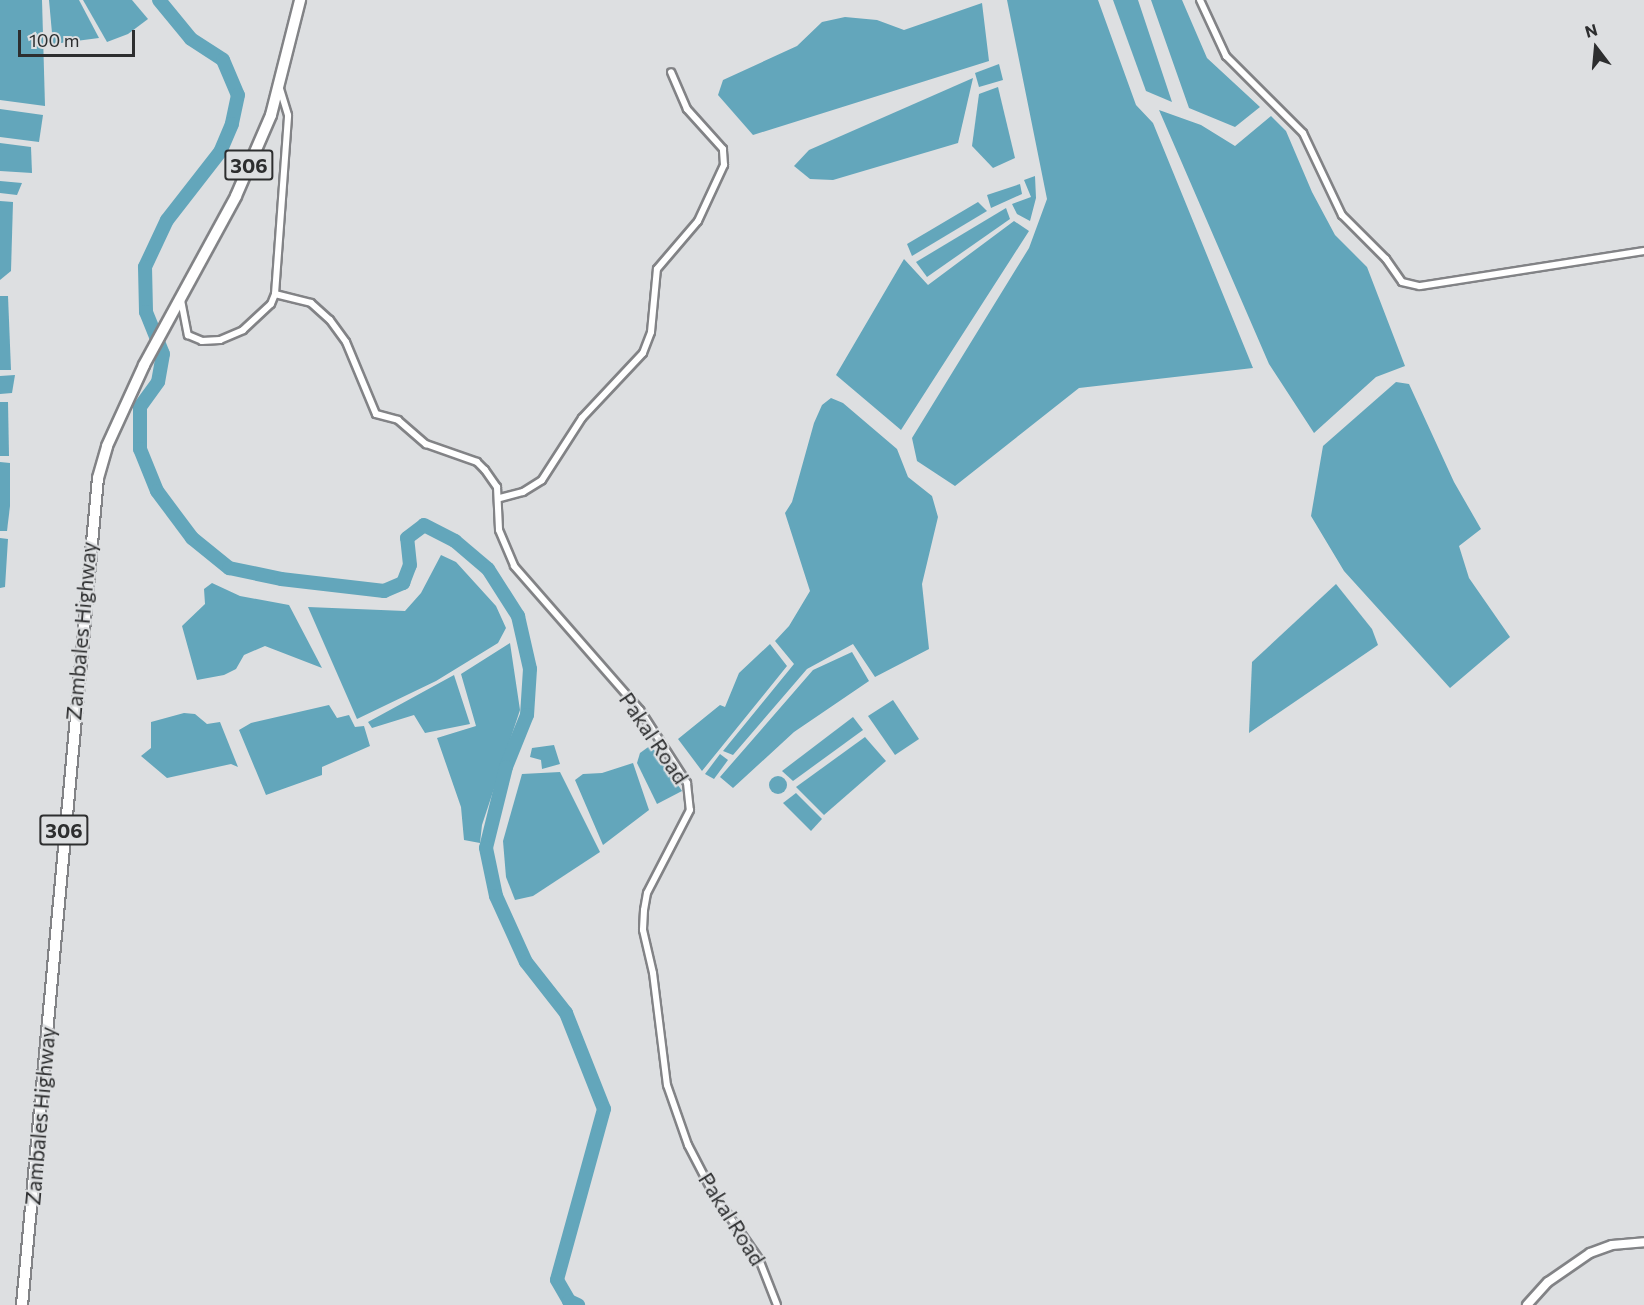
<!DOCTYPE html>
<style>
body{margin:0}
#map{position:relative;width:1644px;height:1305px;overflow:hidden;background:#dddfe1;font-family:Commissioner,sans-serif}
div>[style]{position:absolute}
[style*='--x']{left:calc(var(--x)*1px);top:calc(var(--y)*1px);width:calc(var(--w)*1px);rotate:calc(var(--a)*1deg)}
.water>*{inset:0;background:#63a6bb}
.round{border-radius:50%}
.river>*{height:14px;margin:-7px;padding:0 7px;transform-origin:7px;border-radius:7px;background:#63a6bb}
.roads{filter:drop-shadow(2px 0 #828386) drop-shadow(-2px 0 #828386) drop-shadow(0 2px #828386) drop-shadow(0 -2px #828386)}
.minor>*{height:6px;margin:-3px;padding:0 3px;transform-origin:3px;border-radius:3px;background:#fff}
.tertiary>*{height:8px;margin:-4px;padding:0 4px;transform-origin:4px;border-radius:4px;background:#fff}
.primary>*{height:10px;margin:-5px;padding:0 5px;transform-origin:5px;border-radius:5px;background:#fff}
span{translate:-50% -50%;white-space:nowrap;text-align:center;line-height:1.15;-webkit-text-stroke:4.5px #dddfe1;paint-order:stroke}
.shield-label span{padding:2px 4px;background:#dddfe1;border:2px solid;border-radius:4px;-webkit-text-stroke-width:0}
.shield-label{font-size:20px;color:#2d2e2f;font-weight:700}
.street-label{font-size:21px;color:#2d2e2f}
.north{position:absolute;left:1566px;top:18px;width:60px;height:60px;-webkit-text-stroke:4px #dddfe1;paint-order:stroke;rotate:344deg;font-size:16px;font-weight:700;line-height:24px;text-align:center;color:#2d2e2f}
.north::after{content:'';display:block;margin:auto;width:21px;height:27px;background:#2d2e2f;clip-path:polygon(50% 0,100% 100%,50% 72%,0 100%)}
.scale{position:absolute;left:18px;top:30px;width:117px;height:27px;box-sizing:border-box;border:3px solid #2d2e2f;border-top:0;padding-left:8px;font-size:18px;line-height:21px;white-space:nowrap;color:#2d2e2f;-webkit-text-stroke:4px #dddfe1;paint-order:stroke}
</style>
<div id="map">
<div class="water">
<div style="clip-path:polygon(0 0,42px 0,45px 106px,0 100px)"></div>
<div style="clip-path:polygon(49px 0,79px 0,99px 38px,53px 44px)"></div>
<div style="clip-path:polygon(83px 0,132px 0,148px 19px,128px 34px,107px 42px)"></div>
<div style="clip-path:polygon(1007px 0,1098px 0,1136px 105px,1153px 123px,1253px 368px,1079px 388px,955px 486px,917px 461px,912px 438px,1029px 248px,1047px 199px)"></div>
<div style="clip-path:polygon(1113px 0,1138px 0,1172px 102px,1146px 91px)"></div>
<div style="clip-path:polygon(1151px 0,1182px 0,1207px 58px,1260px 107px,1235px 127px,1189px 108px)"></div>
<div style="clip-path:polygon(982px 3px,989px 61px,753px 135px,718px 95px,723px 80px,797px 46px,822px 22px,845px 17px,877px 20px,904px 30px)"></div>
<div style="clip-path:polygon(999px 64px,1003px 80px,979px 87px,975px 73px)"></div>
<div style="clip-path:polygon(973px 78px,958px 143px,833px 180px,810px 179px,794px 166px,809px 150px)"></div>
<div style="clip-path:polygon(998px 87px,1015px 158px,993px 168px,972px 146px,979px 94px)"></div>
<div style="clip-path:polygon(0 109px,43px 115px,39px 142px,0 137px)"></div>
<div style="clip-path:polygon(1159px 110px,1201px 125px,1235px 146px,1271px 116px,1286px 131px,1312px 192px,1335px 235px,1367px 267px,1405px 366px,1376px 377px,1314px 433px,1269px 364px)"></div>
<div style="clip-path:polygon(0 143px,31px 147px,32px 173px,0 171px)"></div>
<div style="clip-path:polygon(1035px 176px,1036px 198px,1030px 221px,1017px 214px,1012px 204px,1031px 197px,1024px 180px)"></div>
<div style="clip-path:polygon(0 181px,22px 183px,17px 195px,0 193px)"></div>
<div style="clip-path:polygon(1020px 184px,1022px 194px,991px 208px,987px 195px)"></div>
<div style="clip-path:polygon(0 201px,13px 202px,11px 271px,0 280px)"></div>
<div style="clip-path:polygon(978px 202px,987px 211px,912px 256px,907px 244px)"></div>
<div style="clip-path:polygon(1006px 208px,1010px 219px,927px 277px,916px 262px)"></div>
<div style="clip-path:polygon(1014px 221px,1029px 231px,901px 430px,836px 375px,904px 259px,928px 285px)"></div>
<div style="clip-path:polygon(0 296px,8px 296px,11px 370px,0 370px)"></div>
<div style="clip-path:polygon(15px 375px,12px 393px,0 394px,0 376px)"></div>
<div style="clip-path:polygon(1396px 382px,1409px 384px,1454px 482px,1481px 529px,1459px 546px,1469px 578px,1510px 637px,1450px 688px,1344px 571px,1311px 516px,1323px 446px)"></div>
<div style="clip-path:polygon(831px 398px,843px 403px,897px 449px,908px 477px,932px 496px,938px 517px,922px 584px,929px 649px,875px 677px,853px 644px,807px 669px,733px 755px,723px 751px,794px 664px,775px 641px,789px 626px,810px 591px,785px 513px,792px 502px,814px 423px,822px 405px)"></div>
<div style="clip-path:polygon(0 402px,8px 402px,9px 456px,0 456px)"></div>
<div style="clip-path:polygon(0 462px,10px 463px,10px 506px,7px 531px,0 531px)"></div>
<div style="clip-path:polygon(0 538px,8px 539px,5px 587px,0 588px)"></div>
<div style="clip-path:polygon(441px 555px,456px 562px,496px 606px,506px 628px,498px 643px,436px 681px,357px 719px,308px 607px,405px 611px,421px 593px)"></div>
<div style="clip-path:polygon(212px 583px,240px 596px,289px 605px,322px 668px,265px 646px,244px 655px,236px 669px,224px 675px,197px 680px,182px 626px,205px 604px,204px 589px)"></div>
<div style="clip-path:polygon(1336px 584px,1372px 629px,1378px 645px,1249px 733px,1252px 662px)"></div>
<div style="clip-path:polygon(510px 643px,520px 710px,482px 825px,480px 843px,464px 840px,461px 807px,437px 738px,476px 726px,461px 674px)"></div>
<div style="clip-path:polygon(770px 644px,787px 666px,702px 771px,678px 739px,720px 705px,725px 707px,739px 673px)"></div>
<div style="clip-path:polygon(852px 652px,869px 681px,794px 732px,733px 788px,720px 777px,813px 670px)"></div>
<div style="clip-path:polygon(454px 675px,470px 724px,425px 733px,414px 715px,372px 728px,368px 722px)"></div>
<div style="clip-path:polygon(893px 700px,919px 739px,895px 755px,868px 716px)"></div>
<div style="clip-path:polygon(329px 705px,337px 718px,349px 715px,355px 727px,364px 726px,370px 746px,322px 767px,322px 775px,266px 795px,239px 730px,251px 723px)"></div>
<div style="clip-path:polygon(184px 713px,195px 714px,207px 724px,220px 722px,238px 767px,231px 764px,167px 778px,141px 756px,151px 748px,151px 722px)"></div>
<div style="clip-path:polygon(853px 717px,863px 730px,793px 781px,782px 771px)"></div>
<div style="clip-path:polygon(865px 737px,886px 761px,824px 815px,796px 787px)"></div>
<div style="clip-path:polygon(554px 745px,560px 764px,542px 769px,541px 760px,530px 757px,532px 748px)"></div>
<div style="clip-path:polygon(651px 745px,682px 791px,657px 804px,637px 763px,640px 753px)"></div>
<div style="clip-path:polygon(720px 754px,728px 760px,714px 779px,705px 774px)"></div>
<div style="clip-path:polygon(633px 763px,649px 810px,603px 845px,575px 780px,583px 774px,602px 773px)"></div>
<div style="clip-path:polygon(560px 772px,600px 852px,533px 896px,515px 900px,506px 877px,503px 841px,522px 774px)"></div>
<div class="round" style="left:769px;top:776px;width:18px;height:18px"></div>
<div style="clip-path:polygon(796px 793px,822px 819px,811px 831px,783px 803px)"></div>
</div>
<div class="river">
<div style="--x:159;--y:0;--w:50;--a:50.6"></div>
<div style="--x:191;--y:39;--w:38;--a:33"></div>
<div style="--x:223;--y:60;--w:38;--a:67"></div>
<div style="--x:238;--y:95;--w:30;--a:102"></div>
<div style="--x:232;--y:124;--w:30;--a:113"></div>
<div style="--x:220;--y:152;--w:86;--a:127.9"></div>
<div style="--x:167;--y:220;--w:52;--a:115.1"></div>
<div style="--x:145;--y:267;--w:45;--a:88.7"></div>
<div style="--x:146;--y:312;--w:45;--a:68"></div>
<div style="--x:163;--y:354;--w:28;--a:100"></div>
<div style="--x:158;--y:382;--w:31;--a:126"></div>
<div style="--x:140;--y:407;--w:42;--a:90"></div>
<div style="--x:140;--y:449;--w:45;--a:68"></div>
<div style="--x:157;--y:491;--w:59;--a:53.3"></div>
<div style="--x:192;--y:538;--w:48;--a:39"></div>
<div style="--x:229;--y:568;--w:53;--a:11.9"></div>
<div style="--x:281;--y:579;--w:104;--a:6.6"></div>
<div style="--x:384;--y:591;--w:21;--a:-23"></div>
<div style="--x:403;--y:583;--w:19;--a:-69"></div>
<div style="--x:410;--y:565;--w:27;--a:-96"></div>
<div style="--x:407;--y:538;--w:21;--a:-37"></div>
<div style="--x:424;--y:525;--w:35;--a:27"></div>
<div style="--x:455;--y:541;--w:43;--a:40.3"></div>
<div style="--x:488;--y:569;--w:56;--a:57.4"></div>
<div style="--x:518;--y:616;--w:54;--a:77.2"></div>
<div style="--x:530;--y:669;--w:46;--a:93.7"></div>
<div style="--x:527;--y:715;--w:56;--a:112"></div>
<div style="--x:506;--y:767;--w:83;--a:103.9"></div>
<div style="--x:486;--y:848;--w:49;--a:78.2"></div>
<div style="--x:496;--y:896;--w:72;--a:65.6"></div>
<div style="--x:526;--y:962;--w:65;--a:51.9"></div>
<div style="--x:566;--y:1013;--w:103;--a:68.4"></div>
<div style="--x:604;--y:1109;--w:177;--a:105.4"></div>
<div style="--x:557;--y:1280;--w:24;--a:60"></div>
<div style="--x:569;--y:1301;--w:10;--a:24"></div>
</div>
<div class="roads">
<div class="minor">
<div style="--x:1200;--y:0;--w:62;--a:65.1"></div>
<div style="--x:1226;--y:56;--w:109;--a:45"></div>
<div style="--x:1303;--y:133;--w:91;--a:64.6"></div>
<div style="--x:1342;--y:215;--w:62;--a:45"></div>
<div style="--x:1386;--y:259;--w:28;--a:55"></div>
<div style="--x:1402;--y:282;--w:18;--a:13"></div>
<div style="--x:1420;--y:286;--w:227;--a:-8.9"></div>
<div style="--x:275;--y:294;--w:37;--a:14"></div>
<div style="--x:311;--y:303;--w:25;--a:42"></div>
<div style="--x:330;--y:320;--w:27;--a:54"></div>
<div style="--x:346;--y:342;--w:78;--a:67.4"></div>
<div style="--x:376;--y:414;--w:23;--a:15"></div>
<div style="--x:398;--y:420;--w:37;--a:41"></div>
<div style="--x:426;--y:444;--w:54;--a:19.4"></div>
<div style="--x:477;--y:462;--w:11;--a:45"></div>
<div style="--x:485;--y:470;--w:21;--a:55"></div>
<div style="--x:497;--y:487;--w:43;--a:87.3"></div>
<div style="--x:499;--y:530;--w:39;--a:67"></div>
<div style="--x:514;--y:566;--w:191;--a:48.8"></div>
<div style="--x:640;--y:710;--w:87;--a:57.2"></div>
<div style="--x:687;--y:783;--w:27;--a:84"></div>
<div style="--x:690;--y:810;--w:93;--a:117.4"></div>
<div style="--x:647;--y:893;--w:17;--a:100"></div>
<div style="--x:644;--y:910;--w:20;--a:93"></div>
<div style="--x:643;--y:930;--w:44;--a:76.9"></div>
<div style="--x:653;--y:973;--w:113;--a:82.9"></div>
<div style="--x:667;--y:1085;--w:64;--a:70.7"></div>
<div style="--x:688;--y:1145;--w:54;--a:62.5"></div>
<div style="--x:713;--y:1193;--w:80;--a:55.1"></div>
<div style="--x:759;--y:1259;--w:49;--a:68.6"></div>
<div style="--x:181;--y:300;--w:36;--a:79"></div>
<div style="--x:188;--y:335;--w:15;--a:23"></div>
<div style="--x:202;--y:341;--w:18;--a:-3"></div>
<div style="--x:220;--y:340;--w:25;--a:-23"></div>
<div style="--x:243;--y:330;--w:38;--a:-43"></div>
<div style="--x:271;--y:304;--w:11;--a:-68"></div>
<div style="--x:275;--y:294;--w:179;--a:-85.8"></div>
<div style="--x:288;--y:115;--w:28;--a:-107"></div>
<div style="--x:500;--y:498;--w:24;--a:-15"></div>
<div style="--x:523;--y:492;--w:22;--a:-32"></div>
<div style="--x:542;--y:480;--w:74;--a:-57.2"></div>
<div style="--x:582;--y:418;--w:89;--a:-46.8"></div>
<div style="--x:643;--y:353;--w:22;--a:-69"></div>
<div style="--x:651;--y:332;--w:63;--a:-84.6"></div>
<div style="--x:657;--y:269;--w:63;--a:-49.5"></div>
<div style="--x:698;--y:221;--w:62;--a:-65.1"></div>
<div style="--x:724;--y:165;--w:16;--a:-94"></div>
<div style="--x:723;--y:149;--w:54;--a:-132"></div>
<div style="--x:687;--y:109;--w:40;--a:-113.4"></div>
</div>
<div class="tertiary">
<div style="--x:1527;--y:1305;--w:31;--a:-48"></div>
<div style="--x:1548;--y:1282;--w:51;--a:-34.6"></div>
<div style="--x:1590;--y:1253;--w:23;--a:-20"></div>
<div style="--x:1612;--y:1245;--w:32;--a:-5"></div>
</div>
<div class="primary">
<div style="--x:22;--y:1305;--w:830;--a:-84.75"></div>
<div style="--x:98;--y:478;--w:33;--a:-74"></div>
<div style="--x:107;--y:446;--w:89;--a:-65.4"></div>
<div style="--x:144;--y:365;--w:192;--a:-61.4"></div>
<div style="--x:236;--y:196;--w:88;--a:-66.6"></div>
<div style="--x:271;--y:115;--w:119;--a:-75.8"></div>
</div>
</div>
<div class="shield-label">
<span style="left:249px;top:165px">306</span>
<span style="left:64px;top:830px">306</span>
</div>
<div class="street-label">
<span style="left:81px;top:631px;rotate:-85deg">Zambales Highway</span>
<span style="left:654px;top:738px;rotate:56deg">Pakal Road</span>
<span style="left:40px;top:1116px;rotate:-85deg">Zambales Highway</span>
<span style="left:732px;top:1219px;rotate:58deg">Pakal Road</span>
</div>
<div class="north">N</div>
<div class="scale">100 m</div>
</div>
